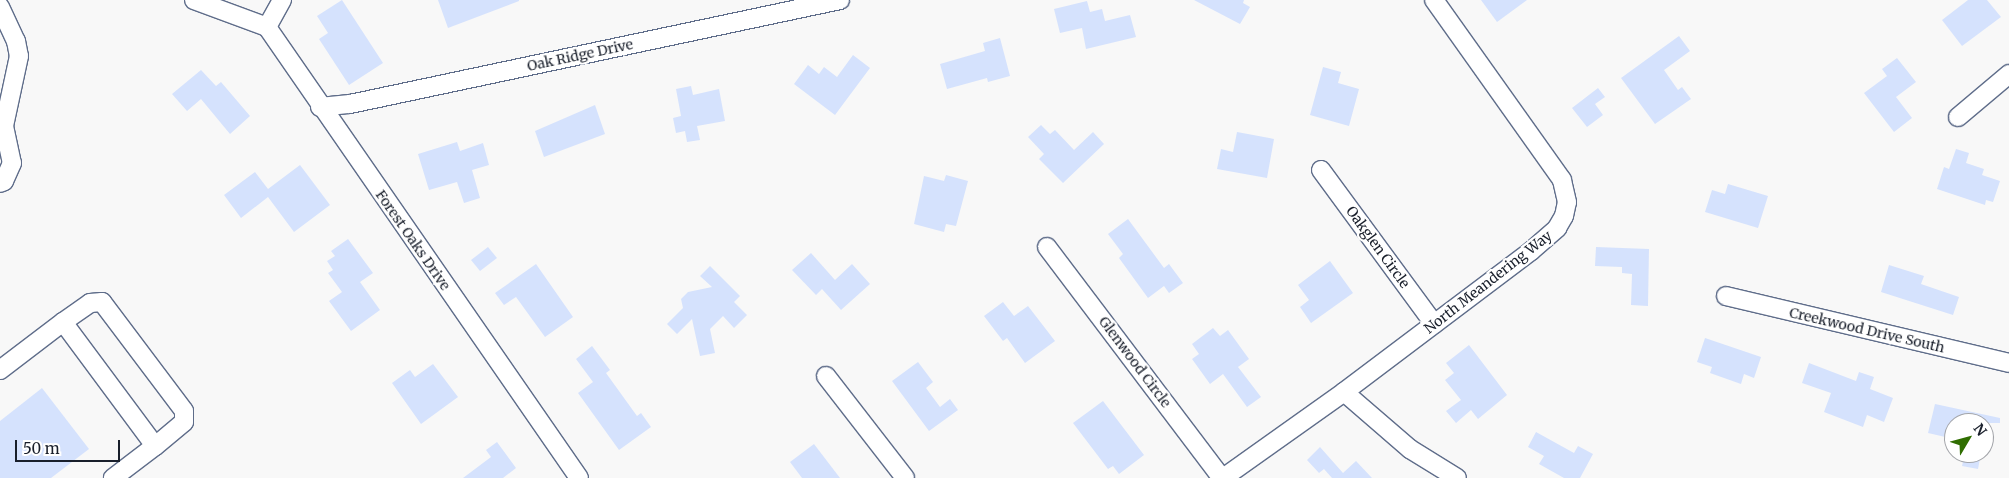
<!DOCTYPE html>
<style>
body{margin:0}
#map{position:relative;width:2009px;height:478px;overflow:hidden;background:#f8f8f8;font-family:Merriweather,serif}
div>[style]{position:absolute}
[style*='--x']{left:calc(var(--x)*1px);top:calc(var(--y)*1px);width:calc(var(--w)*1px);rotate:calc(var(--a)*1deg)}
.building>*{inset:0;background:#d5e2fd}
.roads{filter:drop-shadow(1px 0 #5f6d8a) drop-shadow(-1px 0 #5f6d8a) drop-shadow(0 1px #5f6d8a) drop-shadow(0 -1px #5f6d8a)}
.minor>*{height:18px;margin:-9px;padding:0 9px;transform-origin:9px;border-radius:9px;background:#fff}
span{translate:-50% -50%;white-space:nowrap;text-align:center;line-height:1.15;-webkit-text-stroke:4.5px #fff;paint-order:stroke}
.street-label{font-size:14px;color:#191f2b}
.north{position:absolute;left:1944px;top:413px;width:50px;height:50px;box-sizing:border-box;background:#fff;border:1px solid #a3a5aa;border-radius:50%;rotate:53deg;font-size:14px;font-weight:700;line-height:20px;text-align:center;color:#191f2b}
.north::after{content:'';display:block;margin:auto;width:18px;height:22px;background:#306e01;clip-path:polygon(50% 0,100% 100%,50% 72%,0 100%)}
.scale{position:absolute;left:15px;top:440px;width:105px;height:22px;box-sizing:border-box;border:2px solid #191f2b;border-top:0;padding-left:6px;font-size:15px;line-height:18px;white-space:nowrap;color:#191f2b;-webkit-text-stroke:4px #fff;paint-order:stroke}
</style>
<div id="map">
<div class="building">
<div style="clip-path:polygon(342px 0,383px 63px,349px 85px,319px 39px,328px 33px,317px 16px)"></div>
<div style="clip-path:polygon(438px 0,519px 0,519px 1px,448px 28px)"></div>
<div style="clip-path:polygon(1194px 0,1244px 0,1243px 3px,1250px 7px,1240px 24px)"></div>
<div style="clip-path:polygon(1481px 0,1527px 0,1497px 22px)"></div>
<div style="clip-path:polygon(1968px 0,1987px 0,2001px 17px,1962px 46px,1942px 20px)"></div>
<div style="clip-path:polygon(1087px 1px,1090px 12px,1102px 9px,1105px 21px,1130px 15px,1136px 37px,1086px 49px,1082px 28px,1060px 33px,1054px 9px)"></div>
<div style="clip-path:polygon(1679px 36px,1690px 51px,1664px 70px,1678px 90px,1682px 87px,1691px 99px,1655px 124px,1621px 78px)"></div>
<div style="clip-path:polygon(1000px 38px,1010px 76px,988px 82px,987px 78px,947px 89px,940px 64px,985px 51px,983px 43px)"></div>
<div style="clip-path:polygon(853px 55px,870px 68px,835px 115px,794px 84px,808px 65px,819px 74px,824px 67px,837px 77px)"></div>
<div style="clip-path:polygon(1897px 58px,1916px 82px,1896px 97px,1912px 118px,1894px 132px,1864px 93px,1887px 76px,1882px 69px)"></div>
<div style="clip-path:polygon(1323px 67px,1341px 72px,1338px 83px,1359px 89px,1349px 126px,1310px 115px)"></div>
<div style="clip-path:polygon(201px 70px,216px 86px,221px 82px,250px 116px,230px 134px,201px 99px,187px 111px,172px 94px)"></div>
<div style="clip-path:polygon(691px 86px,693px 95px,719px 89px,725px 121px,697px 126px,700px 140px,687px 142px,685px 131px,676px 133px,673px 118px,681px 116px,676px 89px)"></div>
<div style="clip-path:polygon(1598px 88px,1605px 97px,1595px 104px,1603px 115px,1587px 127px,1572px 108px)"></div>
<div style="clip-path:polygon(595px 105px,605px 134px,544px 157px,535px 131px)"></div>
<div style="clip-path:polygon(1041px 125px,1050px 134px,1055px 130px,1074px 150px,1093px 132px,1104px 144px,1063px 183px,1039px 159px,1044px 154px,1028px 137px)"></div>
<div style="clip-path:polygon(1237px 132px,1274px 139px,1267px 178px,1217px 169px,1221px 149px,1233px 152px)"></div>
<div style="clip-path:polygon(457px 142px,460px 151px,483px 143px,489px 165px,472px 170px,480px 198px,464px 203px,457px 182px,429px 190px,418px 154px)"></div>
<div style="clip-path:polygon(1956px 149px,1969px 153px,1966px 163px,1984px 169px,1982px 175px,2000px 181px,1993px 202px,1986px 200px,1985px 205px,1937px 189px,1944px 167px,1949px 169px)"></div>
<div style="clip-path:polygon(300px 165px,330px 205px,294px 232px,268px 197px,241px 218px,224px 195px,255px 172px,268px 189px)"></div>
<div style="clip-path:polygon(946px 175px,968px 181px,956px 226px,946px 224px,944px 232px,914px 224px,924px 176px,944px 181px)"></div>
<div style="clip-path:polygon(1728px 184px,1768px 196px,1758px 228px,1705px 212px,1712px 190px,1725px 194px)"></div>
<div style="clip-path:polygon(1128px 219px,1164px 268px,1169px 264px,1183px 283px,1169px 293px,1164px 286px,1148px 298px,1119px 258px,1123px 254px,1108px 234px)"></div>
<div style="clip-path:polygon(348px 239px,373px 273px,360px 282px,380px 310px,351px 331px,329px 301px,342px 292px,328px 273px,333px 270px,327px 261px,335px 256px,331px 251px)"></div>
<div style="clip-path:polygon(488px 247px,497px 258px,480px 271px,471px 260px)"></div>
<div style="clip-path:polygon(1596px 247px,1649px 249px,1648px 306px,1631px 305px,1632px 274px,1622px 273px,1622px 267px,1595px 266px)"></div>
<div style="clip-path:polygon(811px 253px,835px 280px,852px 264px,870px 284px,841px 310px,822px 289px,816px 295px,792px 270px)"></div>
<div style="clip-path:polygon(1330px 261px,1353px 293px,1311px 323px,1300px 307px,1309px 300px,1298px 285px)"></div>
<div style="clip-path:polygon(536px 264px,573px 317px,545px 337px,516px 297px,504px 305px,495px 293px)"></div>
<div style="clip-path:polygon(1889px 265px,1924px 276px,1921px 284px,1959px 297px,1953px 315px,1881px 292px)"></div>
<div style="clip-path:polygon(710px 266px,740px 296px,734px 302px,747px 315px,734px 328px,723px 316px,710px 329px,715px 353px,700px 356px,692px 319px,677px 334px,667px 324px,683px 308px,681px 299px,688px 292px,712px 287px,700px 276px)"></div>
<div style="clip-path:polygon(1003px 302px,1014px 316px,1028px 306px,1055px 341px,1025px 363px,1007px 338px,1003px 341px,984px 316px)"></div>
<div style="clip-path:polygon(1213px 328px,1220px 336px,1228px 330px,1249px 359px,1238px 367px,1261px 397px,1247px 407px,1223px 374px,1210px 384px,1192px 359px,1199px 354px,1192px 344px)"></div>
<div style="clip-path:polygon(1705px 338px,1761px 357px,1754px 378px,1744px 374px,1741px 384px,1710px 373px,1712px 367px,1697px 362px)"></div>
<div style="clip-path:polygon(1469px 345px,1507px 395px,1478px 419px,1471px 410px,1456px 423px,1446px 411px,1461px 400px,1445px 380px,1454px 373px,1446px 363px)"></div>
<div style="clip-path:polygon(592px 346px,610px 370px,606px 373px,637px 416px,641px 413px,651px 427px,619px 450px,578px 393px,593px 382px,576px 359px)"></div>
<div style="clip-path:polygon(918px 362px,933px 382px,926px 388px,940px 407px,950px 399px,958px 410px,929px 431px,892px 381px)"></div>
<div style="clip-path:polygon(1809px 363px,1856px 381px,1859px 372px,1874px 377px,1870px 389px,1893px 398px,1884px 422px,1867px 415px,1863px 427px,1824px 412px,1831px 393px,1802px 383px)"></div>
<div style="clip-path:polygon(433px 364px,458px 397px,421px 424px,392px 383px,410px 370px,415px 377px)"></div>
<div style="clip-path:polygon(42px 388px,89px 449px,51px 478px,0 478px,0 421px)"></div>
<div style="clip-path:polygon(1103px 401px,1144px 455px,1119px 474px,1113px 466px,1108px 469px,1073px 423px)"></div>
<div style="clip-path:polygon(1935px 404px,2000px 418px,2000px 423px,1954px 423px,1954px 439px,1928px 433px)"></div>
<div style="clip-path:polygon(1536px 432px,1574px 453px,1578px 446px,1593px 454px,1580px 478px,1564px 478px,1539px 464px,1544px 456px,1528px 447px)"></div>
<div style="clip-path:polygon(497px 442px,516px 468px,503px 478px,463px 478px,491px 457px,486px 450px)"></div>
<div style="clip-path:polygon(814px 444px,840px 478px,802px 478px,790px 462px)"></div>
<div style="clip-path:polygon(1320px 447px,1343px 473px,1356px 461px,1372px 478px,1332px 478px,1324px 469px,1319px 473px,1307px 460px)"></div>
<div style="clip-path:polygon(1965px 453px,1981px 453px,1978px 469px,1962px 466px)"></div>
</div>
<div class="roads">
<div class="minor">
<div style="--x:194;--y:0;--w:78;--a:20.3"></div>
<div style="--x:282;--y:0;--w:31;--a:119"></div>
<div style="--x:267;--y:27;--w:548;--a:55.32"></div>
<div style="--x:0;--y:7;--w:38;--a:65"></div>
<div style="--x:16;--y:41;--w:15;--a:79"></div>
<div style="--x:19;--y:56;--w:72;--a:102.1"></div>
<div style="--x:4;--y:126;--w:38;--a:78"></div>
<div style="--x:12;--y:163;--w:20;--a:114"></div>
<div style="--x:4;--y:181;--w:4;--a:153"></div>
<div style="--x:320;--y:107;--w:30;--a:-6"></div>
<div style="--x:350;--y:104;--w:501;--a:-11.98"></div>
<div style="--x:1958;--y:117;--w:67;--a:-40.1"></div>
<div style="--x:1321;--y:170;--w:191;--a:53.7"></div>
<div style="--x:1047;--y:247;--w:290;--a:52.9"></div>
<div style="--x:1726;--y:296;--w:291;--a:13.3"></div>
<div style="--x:63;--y:322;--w:33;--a:-35"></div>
<div style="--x:90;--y:303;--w:12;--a:-5"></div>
<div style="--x:102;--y:302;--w:136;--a:53"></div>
<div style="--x:184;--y:411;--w:11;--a:90"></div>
<div style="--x:184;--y:422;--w:38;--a:140"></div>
<div style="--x:0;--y:370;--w:79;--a:-37.3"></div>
<div style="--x:63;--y:322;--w:154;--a:53.4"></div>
<div style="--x:155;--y:446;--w:53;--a:142.7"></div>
<div style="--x:826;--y:376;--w:129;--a:52.2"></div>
<div style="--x:1344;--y:392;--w:87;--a:40.8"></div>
<div style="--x:1410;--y:449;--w:55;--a:31.7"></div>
<div style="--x:1223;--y:478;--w:148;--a:-35.4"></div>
<div style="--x:1344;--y:392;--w:234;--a:-37"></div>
<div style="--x:1531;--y:251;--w:35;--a:-41"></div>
<div style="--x:1557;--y:228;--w:14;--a:-60"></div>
<div style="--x:1564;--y:216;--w:14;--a:-78"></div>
<div style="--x:1567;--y:202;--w:23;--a:-103"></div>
<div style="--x:1562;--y:180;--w:221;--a:-125.4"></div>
</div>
</div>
<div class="street-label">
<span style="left:580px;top:55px;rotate:-12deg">Oak Ridge Drive</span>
<span style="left:413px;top:240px;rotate:55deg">Forest Oaks Drive</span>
<span style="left:1378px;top:247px;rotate:54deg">Oakglen Circle</span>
<span style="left:1488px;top:282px;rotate:-38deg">North Meandering Way</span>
<span style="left:1867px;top:330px;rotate:13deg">Creekwood Drive South</span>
<span style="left:1135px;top:362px;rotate:53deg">Glenwood Circle</span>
</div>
<div class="north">N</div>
<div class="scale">50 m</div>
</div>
